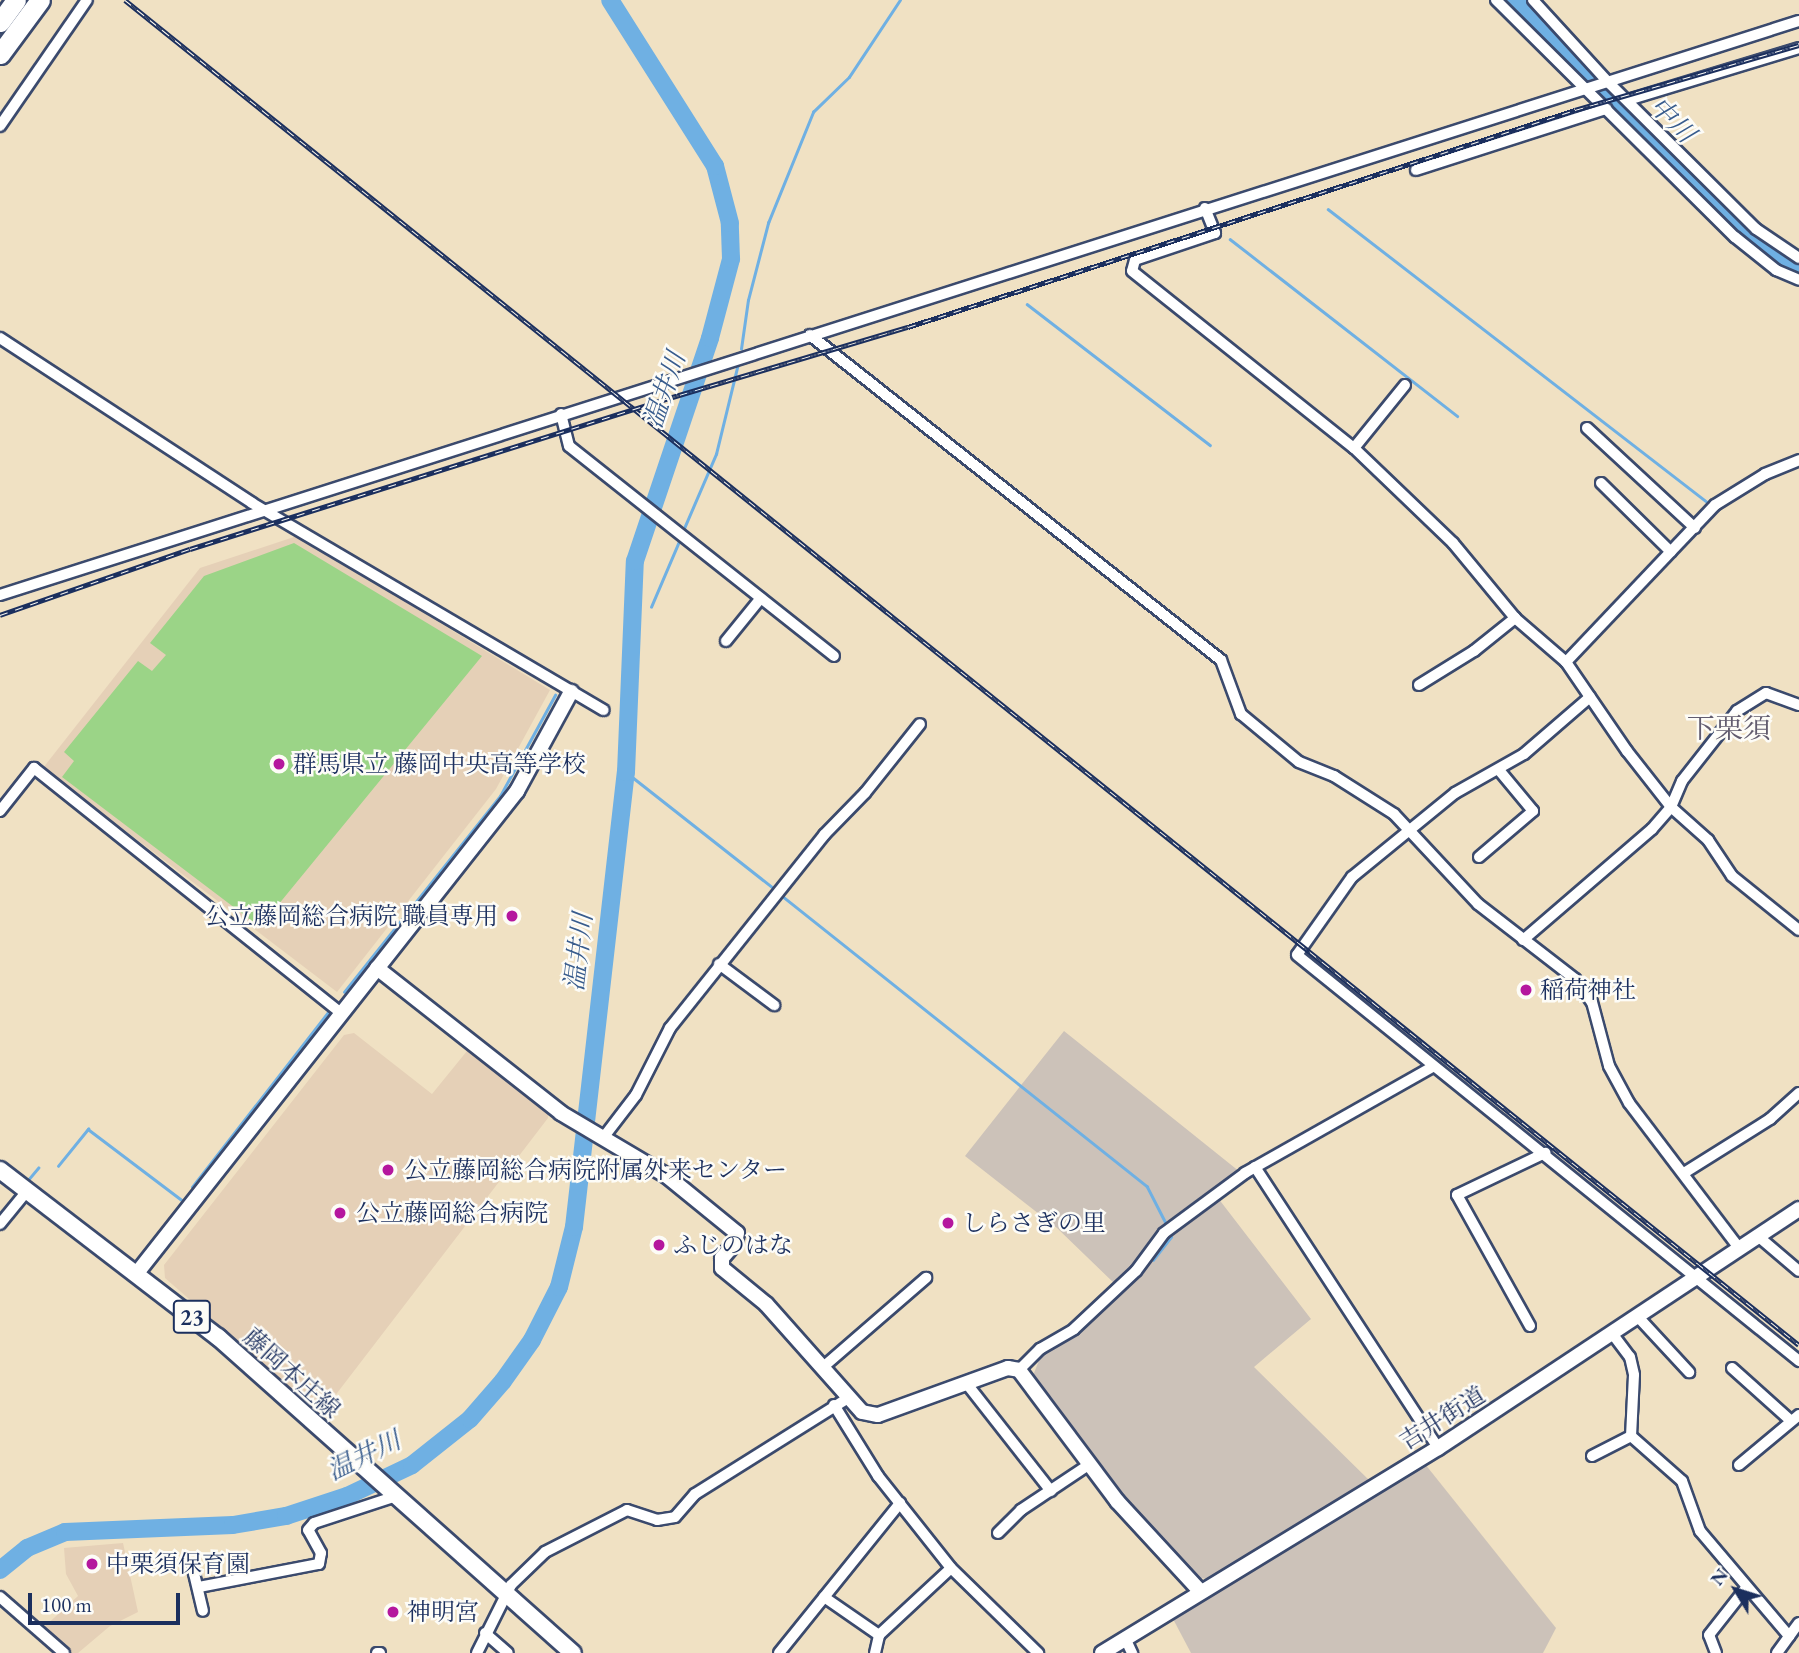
<!DOCTYPE html>
<meta charset="utf-8">
<style>
body{margin:0}
#map{position:relative;width:1799px;height:1653px;overflow:hidden;background:#f0e1c3;font-family:"EB Garamond","Noto Serif JP",serif}
div>[style]{position:absolute}
[style*='--x']{left:calc(var(--x)*1px);top:calc(var(--y)*1px);width:calc(var(--w)*1px);rotate:calc(var(--a)*1deg)}
.built>*{inset:0;background:#e5d0b7}
.industrial>*{inset:0;background:#ccc2b9}
.green>*{inset:0;background:#9bd487}
.stream>*{height:2.5px;margin:-1.25px;padding:0 1.25px;transform-origin:1.25px;border-radius:1.25px;background:#6fb0e3}
.river>*{height:18px;margin:-9px;padding:0 9px;transform-origin:9px;border-radius:9px;background:#6fb0e3}
.roads{filter:drop-shadow(2px 0 #3b4a6d) drop-shadow(-2px 0 #3b4a6d) drop-shadow(0 2px #3b4a6d) drop-shadow(0 -2px #3b4a6d)}
.street>*{height:10px;margin:-5px;padding:0 5px;transform-origin:5px;border-radius:5px;background:#fff}
.secondary>*{height:14px;margin:-7px;padding:0 7px;transform-origin:7px;border-radius:7px;background:#fff}
.primary>*{height:16px;margin:-8px;padding:0 8px;transform-origin:8px;border-radius:8px;background:#fff}
.highway>*{height:19px;margin:-9.5px;padding:0 9.5px;transform-origin:9.5px;border-radius:9.5px;background:#fff}
.rail>*{height:5px;margin-top:-2.5px;transform-origin:0;background:repeating-linear-gradient(90deg,#fdfcf7 0 8px,#1b2f5e 0 16px);box-sizing:border-box;border-block:2px solid #1b2f5e}
.dots>*{width:19px;height:19px;translate:-50% -50%;box-sizing:border-box;border:4px solid #fdfcf7;border-radius:50%}
span{translate:-50% -50%;white-space:nowrap;text-align:center;line-height:1.15;-webkit-text-stroke:5px #fdfcf7;paint-order:stroke}
.shield-label span{padding:2px 5px;background:#fdfcf7;border:2px solid;border-radius:5px;-webkit-text-stroke-width:0}
.shield-label{font-size:23px;color:#1b2f5e;font-weight:700}
.poi-label{font-size:24px;color:#1b2f5e}
.left{translate:0 -50%;text-align:left}
.right{translate:-100% -50%;text-align:right}
.street-label{font-size:24px;color:#1b2f5e}
.water-label{font-size:26px;color:#385c8d;font-style:italic}
.quarter-label{font-size:28px;color:#625c6f}
.north{position:absolute;left:1701px;top:1555px;width:70px;height:70px;-webkit-text-stroke:5px #fdfcf7;paint-order:stroke;rotate:308deg;font-size:19px;font-weight:700;line-height:28px;text-align:center;color:#1b2f5e}
.north::after{content:'';display:block;margin:auto;width:24px;height:32px;background:#1b2f5e;clip-path:polygon(50% 0,100% 100%,50% 72%,0 100%)}
.scale{position:absolute;left:28px;top:1593px;width:152px;height:32px;box-sizing:border-box;border:4px solid #1b2f5e;border-top:0;padding-left:9px;font-size:21px;line-height:24px;white-space:nowrap;color:#1b2f5e;-webkit-text-stroke:5px #fdfcf7;paint-order:stroke}
</style>
<div id="map">
<div class="built">
<div style="clip-path:polygon(297px 536px,550px 690px,496px 789px,337px 992px,43px 768px,200px 568px)"></div>
<div style="clip-path:polygon(354px 1033px,432px 1094px,467px 1051px,473px 1052px,548px 1110px,548px 1118px,321px 1414px,165px 1278px,164px 1265px,344px 1035px)"></div>
<div style="clip-path:polygon(123px 1543px,138px 1612px,110px 1626px,78px 1653px,70px 1653px,43px 1628px,78px 1596px,66px 1574px,64px 1548px)"></div>
</div>
<div class="industrial">
<div style="clip-path:polygon(1064px 1031px,1240px 1172px,1163px 1228px,1116px 1285px,1057px 1228px,965px 1156px)"></div>
<div style="clip-path:polygon(1218px 1198px,1311px 1319px,1254px 1367px,1371px 1482px,1207px 1579px,1195px 1577px,1122px 1497px,1032px 1378px,1042px 1353px,1165px 1238px)"></div>
<div style="clip-path:polygon(1425px 1464px,1556px 1628px,1543px 1653px,1191px 1653px,1172px 1617px)"></div>
</div>
<div class="green">
<div style="clip-path:polygon(294px 543px,482px 656px,260px 927px,62px 777px,74px 761px,64px 752px,138px 661px,152px 671px,166px 655px,150px 643px,204px 576px)"></div>
</div>
<div class="stream">
<div style="--x:1328;--y:209;--w:479;--a:37.7"></div>
<div style="--x:1230;--y:239;--w:288;--a:37.9"></div>
<div style="--x:1027;--y:304;--w:231;--a:37.6"></div>
<div style="--x:741;--y:349;--w:49;--a:-81.9"></div>
<div style="--x:748;--y:300;--w:80;--a:-75.4"></div>
<div style="--x:768;--y:223;--w:120;--a:-67.9"></div>
<div style="--x:813;--y:112;--w:50;--a:-44.2"></div>
<div style="--x:849;--y:77;--w:92;--a:-56.5"></div>
<div style="--x:682;--y:533;--w:86;--a:-66.7"></div>
<div style="--x:716;--y:454;--w:93;--a:-76.3"></div>
<div style="--x:651;--y:607;--w:74;--a:-66.9"></div>
<div style="--x:626;--y:772;--w:191;--a:38.2"></div>
<div style="--x:781;--y:895;--w:468;--a:38.5"></div>
<div style="--x:1147;--y:1186;--w:44;--a:62.9"></div>
<div style="--x:344;--y:992;--w:251;--a:-51.5"></div>
<div style="--x:500;--y:796;--w:115;--a:-61.4"></div>
<div style="--x:58;--y:1166;--w:48;--a:-51"></div>
<div style="--x:88;--y:1129;--w:118;--a:37.1"></div>
<div style="--x:28;--y:1180;--w:16;--a:-50"></div>
<div style="--x:192;--y:1187;--w:224;--a:-52.1"></div>
<div style="--x:0;--y:1215;--w:26;--a:-53"></div>
<div style="--x:1153;--y:1260;--w:29;--a:-52"></div>
<div style="--x:1171;--y:1237;--w:6;--a:-108"></div>
</div>
<div class="river">
<div style="--x:1515;--y:0;--w:342;--a:45.1"></div>
<div style="--x:1756;--y:242;--w:51;--a:32.1"></div>
<div style="--x:0;--y:1570;--w:35;--a:-39"></div>
<div style="--x:27;--y:1548;--w:41;--a:-22.8"></div>
<div style="--x:65;--y:1532;--w:168;--a:-2.4"></div>
<div style="--x:233;--y:1525;--w:54;--a:-9.6"></div>
<div style="--x:286;--y:1516;--w:64;--a:-18.2"></div>
<div style="--x:347;--y:1496;--w:72;--a:-25.5"></div>
<div style="--x:412;--y:1465;--w:74;--a:-38.4"></div>
<div style="--x:470;--y:1419;--w:50;--a:-49"></div>
<div style="--x:503;--y:1381;--w:50;--a:-54.7"></div>
<div style="--x:532;--y:1340;--w:59;--a:-63"></div>
<div style="--x:559;--y:1287;--w:62;--a:-76"></div>
<div style="--x:574;--y:1227;--w:458;--a:-83.5"></div>
<div style="--x:626;--y:772;--w:211;--a:-87.6"></div>
<div style="--x:635;--y:561;--w:235;--a:-71.4"></div>
<div style="--x:710;--y:338;--w:82;--a:-75.1"></div>
<div style="--x:731;--y:259;--w:36;--a:-92"></div>
<div style="--x:730;--y:223;--w:59;--a:-104.7"></div>
<div style="--x:715;--y:166;--w:196;--a:-122.3"></div>
</div>
<div class="roads">
<div class="street">
<div style="--x:1496;--y:0;--w:337;--a:44.8"></div>
<div style="--x:1735;--y:237;--w:53;--a:38.8"></div>
<div style="--x:1776;--y:270;--w:25;--a:23"></div>
<div style="--x:1533;--y:0;--w:111;--a:47.6"></div>
<div style="--x:1608;--y:82;--w:209;--a:44.8"></div>
<div style="--x:1756;--y:229;--w:52;--a:34"></div>
<div style="--x:1628;--y:100;--w:179;--a:-16.9"></div>
<div style="--x:0;--y:126;--w:153;--a:-55.4"></div>
<div style="--x:1416;--y:170;--w:200;--a:-17.8"></div>
<div style="--x:1205;--y:208;--w:27;--a:68"></div>
<div style="--x:1215;--y:233;--w:84;--a:161.4"></div>
<div style="--x:1135;--y:260;--w:11;--a:105"></div>
<div style="--x:1132;--y:271;--w:284;--a:38.6"></div>
<div style="--x:1354;--y:448;--w:137;--a:43.8"></div>
<div style="--x:1453;--y:543;--w:97;--a:50.4"></div>
<div style="--x:1515;--y:618;--w:67;--a:40.8"></div>
<div style="--x:1566;--y:662;--w:108;--a:55.6"></div>
<div style="--x:1627;--y:751;--w:71;--a:51.8"></div>
<div style="--x:1671;--y:807;--w:50;--a:41.7"></div>
<div style="--x:1708;--y:840;--w:43;--a:56.3"></div>
<div style="--x:1732;--y:876;--w:86;--a:38.9"></div>
<div style="--x:810;--y:335;--w:524;--a:38.34"></div>
<div style="--x:1221;--y:660;--w:58;--a:69.7"></div>
<div style="--x:1241;--y:714;--w:75;--a:39.6"></div>
<div style="--x:1299;--y:762;--w:38;--a:22"></div>
<div style="--x:1334;--y:776;--w:71;--a:32.3"></div>
<div style="--x:1394;--y:814;--w:123;--a:47"></div>
<div style="--x:1478;--y:904;--w:123;--a:37.7"></div>
<div style="--x:1575;--y:979;--w:29;--a:54"></div>
<div style="--x:1592;--y:1002;--w:66;--a:75.1"></div>
<div style="--x:1609;--y:1066;--w:42;--a:61.6"></div>
<div style="--x:1629;--y:1103;--w:183;--a:52.8"></div>
<div style="--x:0;--y:338;--w:301;--a:33.2"></div>
<div style="--x:252;--y:503;--w:408;--a:30.5"></div>
<div style="--x:561;--y:414;--w:33;--a:76"></div>
<div style="--x:569;--y:446;--w:338;--a:38.4"></div>
<div style="--x:1587;--y:428;--w:147;--a:42.8"></div>
<div style="--x:1354;--y:448;--w:81;--a:-51"></div>
<div style="--x:1601;--y:483;--w:98;--a:44.6"></div>
<div style="--x:0;--y:595;--w:1888;--a:-17.7"></div>
<div style="--x:726;--y:641;--w:55;--a:-50.9"></div>
<div style="--x:1566;--y:662;--w:216;--a:-46.5"></div>
<div style="--x:1715;--y:505;--w:59;--a:-31.8"></div>
<div style="--x:1765;--y:474;--w:37;--a:-22"></div>
<div style="--x:1419;--y:685;--w:65;--a:-31.7"></div>
<div style="--x:1474;--y:651;--w:53;--a:-38.8"></div>
<div style="--x:1590;--y:697;--w:87;--a:139.2"></div>
<div style="--x:1524;--y:754;--w:79;--a:150.5"></div>
<div style="--x:1455;--y:793;--w:133;--a:140.8"></div>
<div style="--x:1352;--y:877;--w:95;--a:125.2"></div>
<div style="--x:1297;--y:955;--w:646;--a:38.96"></div>
<div style="--x:0;--y:811;--w:55;--a:-51.7"></div>
<div style="--x:34;--y:768;--w:393;--a:38.6"></div>
<div style="--x:1479;--y:857;--w:71;--a:-40.4"></div>
<div style="--x:1533;--y:811;--w:53;--a:-129.7"></div>
<div style="--x:1523;--y:940;--w:170;--a:-40.7"></div>
<div style="--x:1652;--y:829;--w:29;--a:-49"></div>
<div style="--x:1671;--y:807;--w:28;--a:-67"></div>
<div style="--x:1682;--y:781;--w:89;--a:-51.8"></div>
<div style="--x:1737;--y:711;--w:34;--a:-32"></div>
<div style="--x:1766;--y:693;--w:35;--a:20"></div>
<div style="--x:719;--y:964;--w:69;--a:36.7"></div>
<div style="--x:603;--y:1138;--w:54;--a:-52.5"></div>
<div style="--x:636;--y:1095;--w:75;--a:-63.1"></div>
<div style="--x:670;--y:1028;--w:247;--a:-51.4"></div>
<div style="--x:824;--y:835;--w:59;--a:-45.7"></div>
<div style="--x:865;--y:793;--w:88;--a:-51.4"></div>
<div style="--x:1255;--y:1167;--w:335;--a:56.9"></div>
<div style="--x:1684;--y:1173;--w:102;--a:-32.1"></div>
<div style="--x:1770;--y:1119;--w:39;--a:-42"></div>
<div style="--x:0;--y:1224;--w:43;--a:-50.7"></div>
<div style="--x:1759;--y:1237;--w:52;--a:40.4"></div>
<div style="--x:1639;--y:1318;--w:74;--a:47.2"></div>
<div style="--x:1530;--y:1326;--w:150;--a:-119.1"></div>
<div style="--x:1457;--y:1195;--w:98;--a:-25.5"></div>
<div style="--x:1614;--y:1336;--w:26;--a:53"></div>
<div style="--x:1630;--y:1357;--w:18;--a:77"></div>
<div style="--x:1634;--y:1375;--w:61;--a:92.8"></div>
<div style="--x:1631;--y:1436;--w:68;--a:41.4"></div>
<div style="--x:1682;--y:1481;--w:53;--a:70.2"></div>
<div style="--x:1700;--y:1531;--w:138;--a:49.7"></div>
<div style="--x:822;--y:1368;--w:138;--a:-40.9"></div>
<div style="--x:1732;--y:1368;--w:79;--a:41.9"></div>
<div style="--x:1019;--y:1370;--w:30;--a:-45"></div>
<div style="--x:1040;--y:1349;--w:39;--a:-30"></div>
<div style="--x:1074;--y:1329;--w:85;--a:-43.1"></div>
<div style="--x:1136;--y:1271;--w:47;--a:-53.6"></div>
<div style="--x:1164;--y:1233;--w:101;--a:-36.5"></div>
<div style="--x:1245;--y:1173;--w:215;--a:-29.5"></div>
<div style="--x:967;--y:1384;--w:136;--a:51.9"></div>
<div style="--x:834;--y:1405;--w:84;--a:58.2"></div>
<div style="--x:878;--y:1476;--w:117;--a:51.6"></div>
<div style="--x:951;--y:1568;--w:122;--a:44.3"></div>
<div style="--x:1592;--y:1456;--w:44;--a:-27.1"></div>
<div style="--x:1739;--y:1465;--w:78;--a:-39.8"></div>
<div style="--x:998;--y:1533;--w:33;--a:-45"></div>
<div style="--x:1021;--y:1510;--w:83;--a:-33.7"></div>
<div style="--x:192;--y:1565;--w:47;--a:76.6"></div>
<div style="--x:199;--y:1587;--w:122;--a:-10.9"></div>
<div style="--x:319;--y:1564;--w:11;--a:-80"></div>
<div style="--x:321;--y:1553;--w:26;--a:-119"></div>
<div style="--x:308;--y:1530;--w:9;--a:-49"></div>
<div style="--x:314;--y:1523;--w:86;--a:-18.2"></div>
<div style="--x:0;--y:1597;--w:85;--a:41.2"></div>
<div style="--x:824;--y:1597;--w:67;--a:34.6"></div>
<div style="--x:485;--y:1633;--w:30;--a:41"></div>
<div style="--x:1125;--y:1638;--w:17;--a:65"></div>
<div style="--x:377;--y:1653;--w:3;--a:0"></div>
<div style="--x:477;--y:1653;--w:76;--a:-63.4"></div>
<div style="--x:511;--y:1585;--w:47;--a:-44.1"></div>
<div style="--x:545;--y:1552;--w:92;--a:-27.1"></div>
<div style="--x:627;--y:1510;--w:32;--a:18"></div>
<div style="--x:657;--y:1520;--w:18;--a:-9"></div>
<div style="--x:675;--y:1517;--w:30;--a:-49"></div>
<div style="--x:695;--y:1494;--w:181;--a:-32.1"></div>
<div style="--x:779;--y:1653;--w:193;--a:-51.1"></div>
<div style="--x:875;--y:1653;--w:18;--a:-77"></div>
<div style="--x:879;--y:1635;--w:98;--a:-42.9"></div>
<div style="--x:1716;--y:1653;--w:19;--a:-111"></div>
<div style="--x:1709;--y:1635;--w:60;--a:-51.8"></div>
<div style="--x:1777;--y:1653;--w:37;--a:-54"></div>
</div>
<div class="secondary">
<div style="--x:377;--y:968;--w:234;--a:38.2"></div>
<div style="--x:561;--y:1113;--w:123;--a:30.7"></div>
<div style="--x:667;--y:1176;--w:90;--a:39.2"></div>
<div style="--x:737;--y:1233;--w:10;--a:101"></div>
<div style="--x:735;--y:1243;--w:20;--a:131"></div>
<div style="--x:722;--y:1258;--w:10;--a:90"></div>
<div style="--x:722;--y:1268;--w:57;--a:39.3"></div>
<div style="--x:766;--y:1304;--w:144;--a:48.4"></div>
<div style="--x:862;--y:1412;--w:16;--a:11"></div>
<div style="--x:878;--y:1415;--w:138;--a:-19.9"></div>
<div style="--x:1008;--y:1368;--w:11;--a:10"></div>
<div style="--x:1019;--y:1370;--w:164;--a:53.2"></div>
<div style="--x:1117;--y:1501;--w:121;--a:47.3"></div>
<div style="--x:137;--y:1273;--w:614;--a:-51.75"></div>
<div style="--x:517;--y:791;--w:113;--a:-61.4"></div>
<div style="--x:1102;--y:1653;--w:394;--a:-31.4"></div>
<div style="--x:1438;--y:1448;--w:433;--a:-33.5"></div>
</div>
<div class="primary">
<div style="--x:0;--y:1170;--w:275;--a:37.5"></div>
<div style="--x:218;--y:1337;--w:475;--a:41.7"></div>
</div>
<div class="highway">
<div style="--x:0;--y:22;--w:27;--a:-54"></div>
<div style="--x:0;--y:54;--w:67;--a:-53.5"></div>
</div>
</div>
<div class="rail">
<div style="--x:125;--y:0;--w:2147;--a:38.78"></div>
<div style="--x:0;--y:615;--w:201;--a:-19.2"></div>
<div style="--x:190;--y:549;--w:481;--a:-17.5"></div>
<div style="--x:649;--y:404;--w:270;--a:-16.6"></div>
<div style="--x:908;--y:327;--w:701;--a:-18.02"></div>
<div style="--x:1575;--y:110;--w:233;--a:-16.2"></div>
</div>
<div class="dots">
<div style="left:279px;top:764px;background:#b5179e"></div>
<div style="left:512px;top:916px;background:#b5179e"></div>
<div style="left:1526px;top:990px;background:#b5179e"></div>
<div style="left:388px;top:1170px;background:#b5179e"></div>
<div style="left:340px;top:1213px;background:#b5179e"></div>
<div style="left:948px;top:1223px;background:#b5179e"></div>
<div style="left:659px;top:1245px;background:#b5179e"></div>
<div style="left:92px;top:1564px;background:#b5179e"></div>
<div style="left:393px;top:1612px;background:#b5179e"></div>
</div>
<div class="shield-label">
<span style="left:192px;top:1317px">23</span>
</div>
<div class="poi-label">
<span class="left" style="left:293px;top:764px">群馬県立 藤岡中央高等学校</span>
<span class="right" style="left:498px;top:916px">公立藤岡総合病院 職員専用</span>
<span class="left" style="left:1540px;top:990px">稲荷神社</span>
<span class="left" style="left:404px;top:1170px">公立藤岡総合病院附属外来センター</span>
<span class="left" style="left:356px;top:1213px">公立藤岡総合病院</span>
<span class="left" style="left:962px;top:1223px">しらさぎの里</span>
<span class="left" style="left:673px;top:1245px">ふじのはな</span>
<span class="left" style="left:106px;top:1564px">中栗須保育園</span>
<span class="left" style="left:407px;top:1612px">神明宮</span>
</div>
<div class="street-label">
<span style="left:292px;top:1373px;rotate:42deg">藤岡本庄線</span>
<span style="left:1442px;top:1418px;rotate:-32deg">吉井街道</span>
</div>
<div class="water-label">
<span style="left:1672px;top:120px;rotate:45deg">中川</span>
<span style="left:665px;top:390px;rotate:-71deg">温井川</span>
<span style="left:579px;top:952px;rotate:-83deg">温井川</span>
<span style="left:364px;top:1456px;rotate:-26deg">温井川</span>
</div>
<div class="quarter-label">
<span style="left:1729px;top:728px">下栗須</span>
</div>
<div class="north">N</div>
<div class="scale">100 m</div>
</div>
